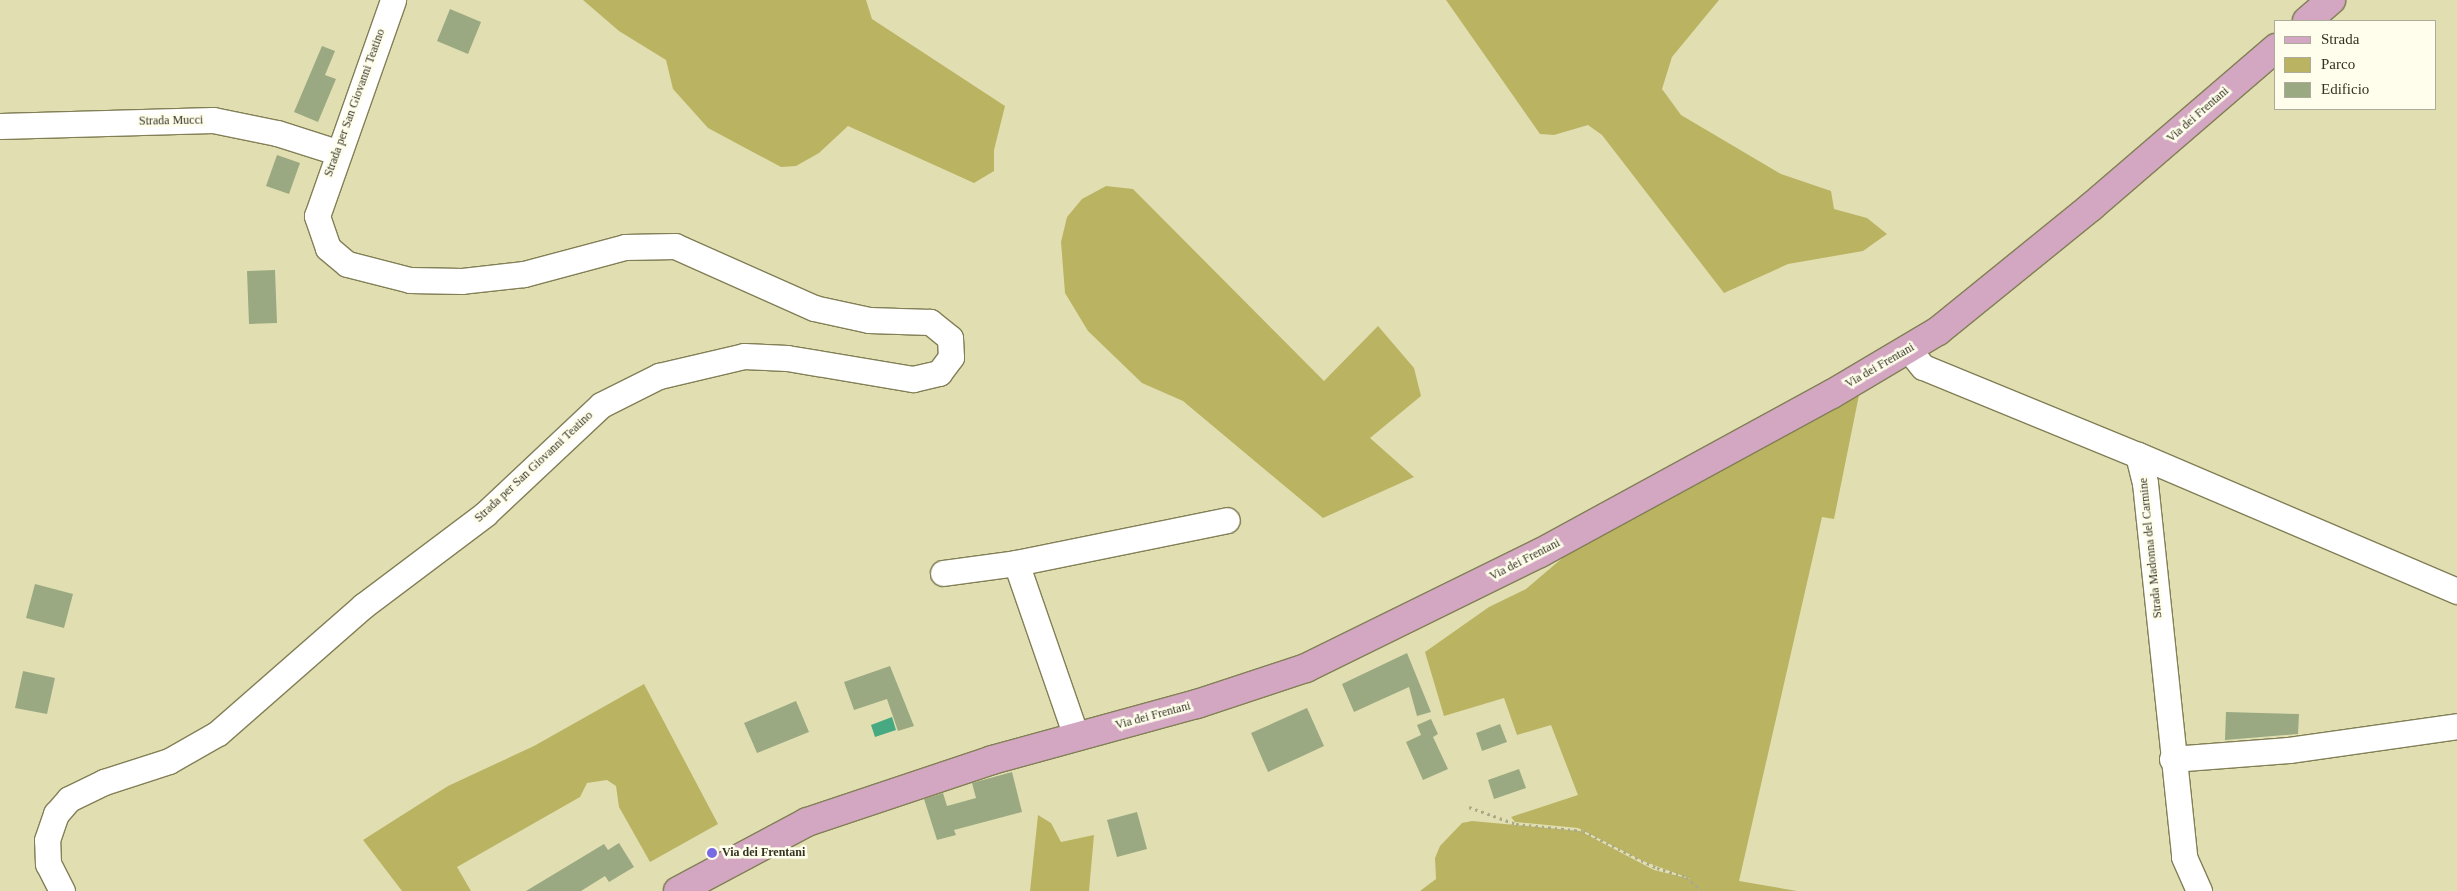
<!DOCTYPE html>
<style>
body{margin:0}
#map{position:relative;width:2457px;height:891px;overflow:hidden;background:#e1dfb2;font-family:Georgia,serif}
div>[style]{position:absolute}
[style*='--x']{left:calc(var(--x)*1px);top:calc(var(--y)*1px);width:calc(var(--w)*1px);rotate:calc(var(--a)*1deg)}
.green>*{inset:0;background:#bab362}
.water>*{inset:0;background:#47a982}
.building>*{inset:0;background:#9aa981}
.path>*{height:3px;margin-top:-1.5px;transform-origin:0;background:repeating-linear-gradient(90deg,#acaa86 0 2.5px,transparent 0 6.5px)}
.roads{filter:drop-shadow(1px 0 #827f56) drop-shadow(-1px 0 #827f56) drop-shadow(0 1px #827f56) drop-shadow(0 -1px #827f56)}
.minor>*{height:25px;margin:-12.5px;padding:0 12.5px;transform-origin:12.5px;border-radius:12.5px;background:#fff}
.major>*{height:28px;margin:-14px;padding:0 14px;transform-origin:14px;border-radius:14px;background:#d3a7c1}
.dots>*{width:14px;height:14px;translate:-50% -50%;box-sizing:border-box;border:2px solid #fffeec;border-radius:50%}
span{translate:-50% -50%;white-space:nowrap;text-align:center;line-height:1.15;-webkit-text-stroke:5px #fffeec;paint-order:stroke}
.street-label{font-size:12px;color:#333220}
.poi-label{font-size:12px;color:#333220;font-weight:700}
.left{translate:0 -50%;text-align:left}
.legend{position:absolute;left:2274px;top:20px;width:162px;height:90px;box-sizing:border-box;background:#fffeec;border:1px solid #adac9a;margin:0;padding:6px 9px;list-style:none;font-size:15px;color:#333220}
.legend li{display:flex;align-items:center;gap:10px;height:25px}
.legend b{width:25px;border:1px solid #adac9a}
</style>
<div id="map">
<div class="green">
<div style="clip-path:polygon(583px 0,866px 0,872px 19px,1005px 106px,994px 150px,994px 171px,974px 183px,848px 126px,819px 153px,796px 166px,781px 167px,708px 128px,673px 89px,666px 60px,619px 31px)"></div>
<div style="clip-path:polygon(1446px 0,1719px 0,1672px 57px,1662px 89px,1681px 115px,1781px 174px,1831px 191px,1834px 209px,1867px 218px,1887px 234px,1863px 251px,1788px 264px,1724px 293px,1602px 135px,1588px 125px,1554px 135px,1540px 134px)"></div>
<div style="clip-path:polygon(1106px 186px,1133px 189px,1324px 381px,1378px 326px,1414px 368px,1421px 396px,1370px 438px,1414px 477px,1323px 518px,1183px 401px,1142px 383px,1088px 331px,1065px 293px,1061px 242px,1067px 217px,1082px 199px)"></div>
<div style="clip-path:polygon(1860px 390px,1834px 519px,1822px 517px,1739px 881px,1797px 891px,1420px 891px,1436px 879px,1435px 858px,1440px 846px,1462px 823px,1472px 821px,1580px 831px,1654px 870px,1691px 879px,1643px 861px,1578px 828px,1515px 822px,1511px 817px,1578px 795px,1551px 725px,1517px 735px,1504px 698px,1444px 716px,1425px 652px,1489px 607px,1526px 589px,1573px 549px)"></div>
<div style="clip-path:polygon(644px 684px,718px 824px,650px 862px,619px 807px,616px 786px,607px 780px,587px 783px,580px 797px,457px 867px,471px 891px,402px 891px,363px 840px,448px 786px,534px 746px)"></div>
<div style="clip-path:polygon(1038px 815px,1051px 823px,1061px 842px,1094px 835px,1089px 891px,1030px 891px)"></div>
</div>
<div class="water">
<div style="clip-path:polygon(892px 717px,896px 730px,875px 737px,871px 725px)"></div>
</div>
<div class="building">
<div style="clip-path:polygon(450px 9px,481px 22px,468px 54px,437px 41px)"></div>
<div style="clip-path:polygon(322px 46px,335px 51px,325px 75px,336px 79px,318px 122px,294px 112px)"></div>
<div style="clip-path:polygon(277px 155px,300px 163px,289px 194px,266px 186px)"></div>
<div style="clip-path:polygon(275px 270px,277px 323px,249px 324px,247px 271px)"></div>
<div style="clip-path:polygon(35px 584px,73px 594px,64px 628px,26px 618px)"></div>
<div style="clip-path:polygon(1407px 653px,1431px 712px,1417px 716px,1409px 687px,1354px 712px,1342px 684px)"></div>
<div style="clip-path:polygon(890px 666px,914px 726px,898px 731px,887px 699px,854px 710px,844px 682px)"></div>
<div style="clip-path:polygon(23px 671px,55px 678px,47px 714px,15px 708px)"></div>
<div style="clip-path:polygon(796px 701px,809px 732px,757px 753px,744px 723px)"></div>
<div style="clip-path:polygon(1307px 708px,1324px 746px,1268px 772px,1251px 733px)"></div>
<div style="clip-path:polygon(2226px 712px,2299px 714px,2298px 734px,2225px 740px)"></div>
<div style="clip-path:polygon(1431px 719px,1438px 734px,1433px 737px,1448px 769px,1423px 780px,1406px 742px,1421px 735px,1417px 725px)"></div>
<div style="clip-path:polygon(1500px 724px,1507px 742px,1482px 751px,1476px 733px)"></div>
<div style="clip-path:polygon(1519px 769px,1526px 788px,1494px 799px,1488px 780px)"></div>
<div style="clip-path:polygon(1012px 772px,1022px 812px,954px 830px,956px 835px,937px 840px,924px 799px,943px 793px,947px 806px,976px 798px,972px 783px)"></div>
<div style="clip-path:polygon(1137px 812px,1147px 849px,1117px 857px,1107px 820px)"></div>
<div style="clip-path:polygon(619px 843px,634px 867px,609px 882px,605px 876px,581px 891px,526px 891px,604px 844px,608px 850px)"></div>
</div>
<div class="path">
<div style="--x:1469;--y:807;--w:50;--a:19.9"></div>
<div style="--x:1516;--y:824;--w:67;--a:6"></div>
<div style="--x:1583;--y:831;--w:83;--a:26.6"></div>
<div style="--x:1657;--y:868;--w:30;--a:17"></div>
<div style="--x:1686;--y:877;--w:21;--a:41"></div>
</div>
<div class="roads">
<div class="minor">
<div style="--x:0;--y:126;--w:213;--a:-1.6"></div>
<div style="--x:213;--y:120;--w:65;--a:11.5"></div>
<div style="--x:277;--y:133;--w:63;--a:17.6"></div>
<div style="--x:1909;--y:350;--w:22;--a:51"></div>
<div style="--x:1923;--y:367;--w:232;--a:22.3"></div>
<div style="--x:2138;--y:455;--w:29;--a:76"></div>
<div style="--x:2145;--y:483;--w:376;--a:84"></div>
<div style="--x:2184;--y:857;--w:37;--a:66"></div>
<div style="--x:2138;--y:455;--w:347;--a:23.1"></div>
<div style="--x:943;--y:573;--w:74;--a:-7.8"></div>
<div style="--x:1076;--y:736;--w:183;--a:-109.1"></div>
<div style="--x:1016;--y:563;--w:215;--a:-11.5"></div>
<div style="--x:2172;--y:759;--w:117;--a:-4.4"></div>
<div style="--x:2289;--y:750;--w:170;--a:-8.1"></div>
<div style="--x:62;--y:891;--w:30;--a:-117"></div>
<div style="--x:48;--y:864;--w:24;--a:-92"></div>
<div style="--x:47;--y:840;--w:28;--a:-71"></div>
<div style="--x:56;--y:814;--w:20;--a:-49"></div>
<div style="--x:69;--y:799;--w:39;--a:-26"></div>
<div style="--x:104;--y:782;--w:68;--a:-17.9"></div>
<div style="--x:169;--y:761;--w:56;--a:-29.7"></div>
<div style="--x:218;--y:733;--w:193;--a:-41.2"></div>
<div style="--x:363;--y:606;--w:153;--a:-37"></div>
<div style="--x:485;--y:514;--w:159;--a:-43.2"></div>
<div style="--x:601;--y:405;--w:65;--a:-26.6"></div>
<div style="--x:659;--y:376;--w:87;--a:-13.2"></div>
<div style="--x:744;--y:356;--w:43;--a:2.7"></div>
<div style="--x:787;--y:358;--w:128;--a:9.5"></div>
<div style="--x:913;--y:379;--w:27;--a:-13"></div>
<div style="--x:939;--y:373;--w:20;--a:-53"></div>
<div style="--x:951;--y:357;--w:19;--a:-93"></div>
<div style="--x:950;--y:338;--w:26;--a:-141"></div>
<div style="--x:930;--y:322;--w:61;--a:-178.1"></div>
<div style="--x:869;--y:320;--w:56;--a:-167.7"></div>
<div style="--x:814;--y:308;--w:152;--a:-156"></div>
<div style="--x:675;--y:246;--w:50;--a:178.9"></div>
<div style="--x:625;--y:247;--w:105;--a:165"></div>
<div style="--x:524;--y:274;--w:62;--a:173.6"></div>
<div style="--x:462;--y:281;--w:52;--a:-178.9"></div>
<div style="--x:410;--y:280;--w:65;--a:-165.7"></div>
<div style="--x:347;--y:264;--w:25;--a:-140"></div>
<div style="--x:328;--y:248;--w:34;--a:-109"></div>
<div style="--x:317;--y:216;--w:229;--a:-70.6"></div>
</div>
<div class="major">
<div style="--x:2307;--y:21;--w:32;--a:-41"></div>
<div style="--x:678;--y:891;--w:146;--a:-28.1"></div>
<div style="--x:807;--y:822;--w:195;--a:-18.5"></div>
<div style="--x:992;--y:760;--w:213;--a:-15.3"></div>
<div style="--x:1197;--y:704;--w:115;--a:-18.3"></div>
<div style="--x:1306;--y:668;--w:261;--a:-26.2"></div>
<div style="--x:1540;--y:553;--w:332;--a:-28.6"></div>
<div style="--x:1832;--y:394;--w:123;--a:-30.7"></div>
<div style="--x:1938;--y:331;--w:197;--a:-39"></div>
<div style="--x:2091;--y:207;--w:244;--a:-40.7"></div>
</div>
</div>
<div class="dots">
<div style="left:712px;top:853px;background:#786ae5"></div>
</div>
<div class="street-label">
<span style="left:355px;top:103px;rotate:-70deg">Strada per San Giovanni Teatino</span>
<span style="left:2198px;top:115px;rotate:-41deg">Via dei Frentani</span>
<span style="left:171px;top:121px;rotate:-1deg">Strada Mucci</span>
<span style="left:1880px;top:366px;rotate:-30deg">Via dei Frentani</span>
<span style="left:534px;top:467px;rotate:-43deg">Strada per San Giovanni Teatino</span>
<span style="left:2151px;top:548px;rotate:-96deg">Strada Madonna del Carmine</span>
<span style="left:1525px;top:560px;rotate:-27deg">Via dei Frentani</span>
<span style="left:1153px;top:716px;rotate:-15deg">Via dei Frentani</span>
</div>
<div class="poi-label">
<span class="left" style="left:722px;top:853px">Via dei Frentani</span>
</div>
<ul class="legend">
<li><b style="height:6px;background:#d3a7c1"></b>Strada</li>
<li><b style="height:14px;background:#bab362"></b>Parco</li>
<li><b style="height:14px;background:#9aa981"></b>Edificio</li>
</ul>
</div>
